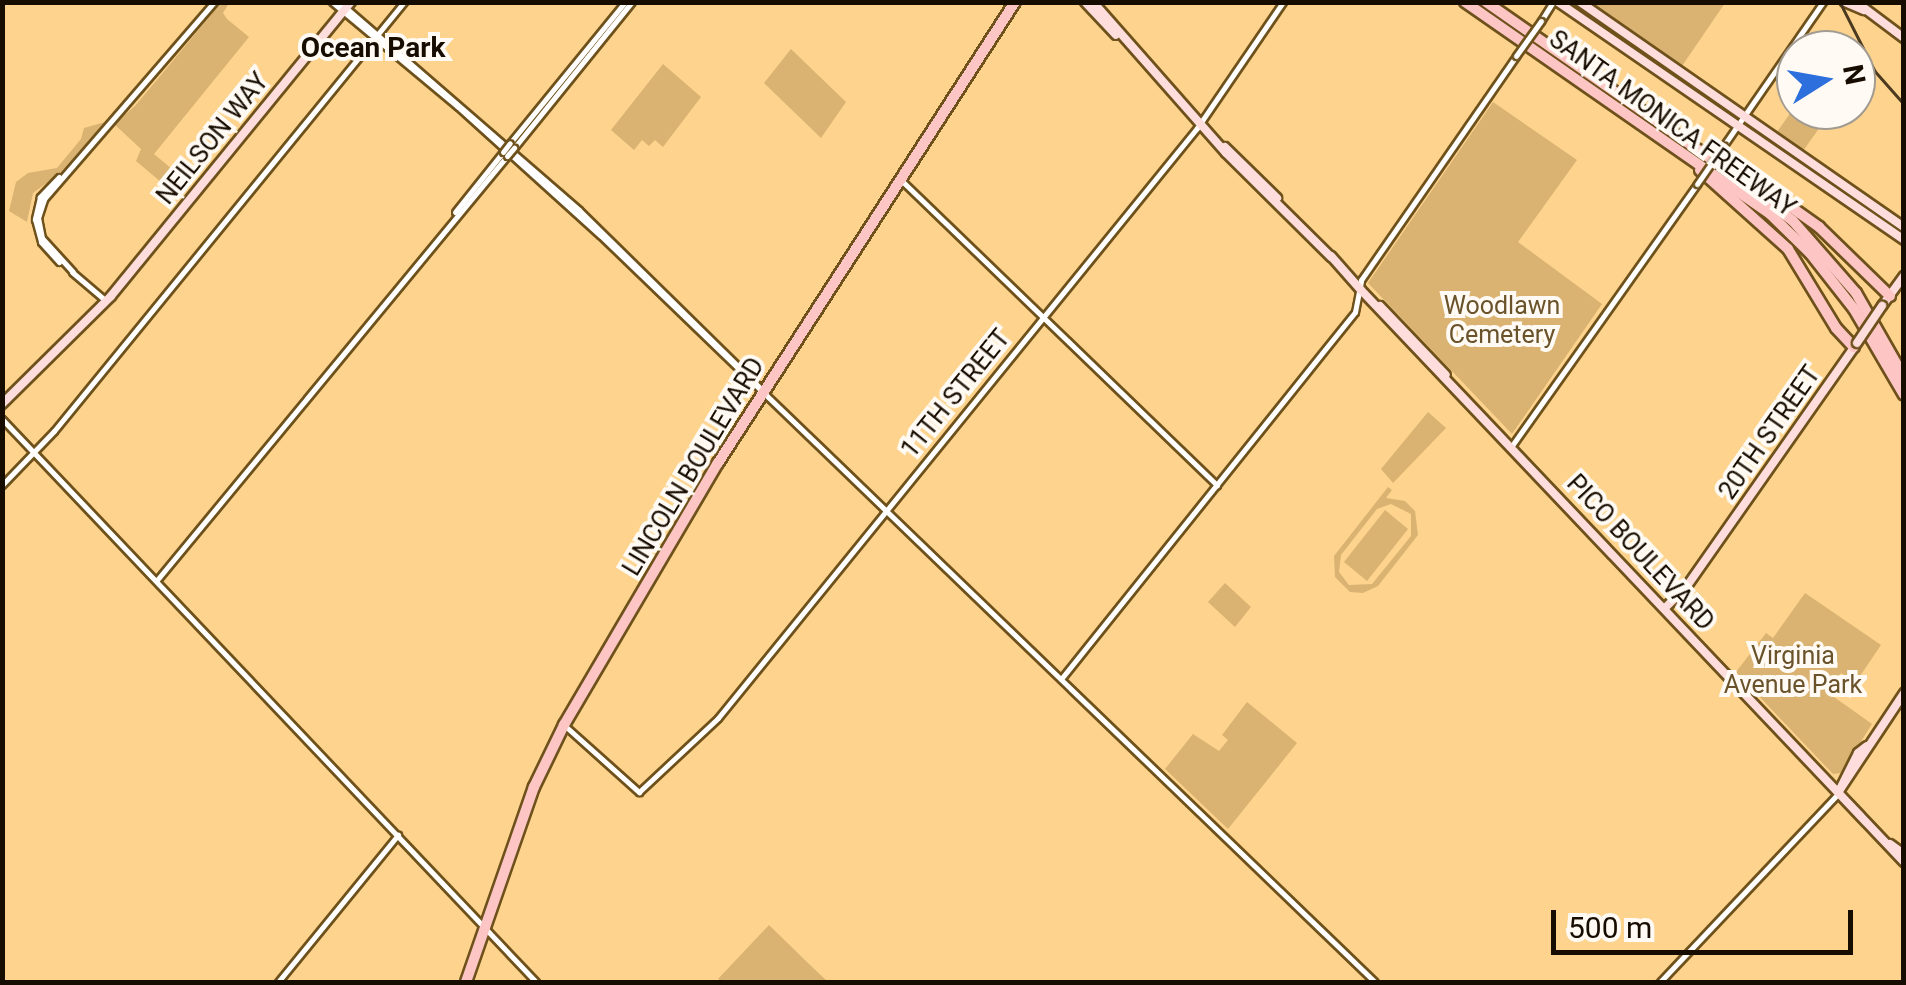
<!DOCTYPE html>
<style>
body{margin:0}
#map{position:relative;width:1906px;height:985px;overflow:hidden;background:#fdd38d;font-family:Roboto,sans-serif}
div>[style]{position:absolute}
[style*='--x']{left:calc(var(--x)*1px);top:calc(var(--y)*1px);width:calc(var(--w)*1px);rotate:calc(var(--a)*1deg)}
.green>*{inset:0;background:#dab372}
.roads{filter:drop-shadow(2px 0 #6e511b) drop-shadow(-2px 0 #6e511b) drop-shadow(0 2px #6e511b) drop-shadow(0 -2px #6e511b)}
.minor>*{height:5px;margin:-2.5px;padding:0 2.5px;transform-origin:2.5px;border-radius:2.5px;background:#fff}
.major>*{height:8px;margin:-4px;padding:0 4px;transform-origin:4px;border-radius:4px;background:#fedddc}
.highway>*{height:10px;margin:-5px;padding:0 5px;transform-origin:5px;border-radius:5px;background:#fdc6c5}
.tram>*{height:2.5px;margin:-1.25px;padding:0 1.25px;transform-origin:1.25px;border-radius:1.25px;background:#4b3920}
.bridges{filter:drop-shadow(2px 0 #6e511b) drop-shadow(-2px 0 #6e511b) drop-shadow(0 2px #6e511b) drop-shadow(0 -2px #6e511b)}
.minor-bridge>*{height:5px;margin:-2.5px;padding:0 2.5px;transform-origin:2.5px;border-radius:2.5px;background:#fff}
.major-bridge>*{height:8px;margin:-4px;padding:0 4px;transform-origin:4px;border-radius:4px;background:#fedddc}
span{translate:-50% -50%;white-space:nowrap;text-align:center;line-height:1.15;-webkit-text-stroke:8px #fffbf4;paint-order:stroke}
.street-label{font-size:25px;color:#170c00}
.park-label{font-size:25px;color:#6a532b}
.neighbourhood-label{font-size:28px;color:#170c00;font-weight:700}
.frame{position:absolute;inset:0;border:5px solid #170c00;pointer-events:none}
.north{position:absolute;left:1776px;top:30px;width:100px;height:100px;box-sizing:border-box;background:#fffbf4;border:2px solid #a29b92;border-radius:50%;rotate:79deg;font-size:28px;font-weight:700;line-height:40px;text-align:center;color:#170c00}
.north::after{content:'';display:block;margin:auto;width:35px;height:45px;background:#2d6fdc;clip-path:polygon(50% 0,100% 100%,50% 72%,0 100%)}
.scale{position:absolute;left:1551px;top:910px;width:302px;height:45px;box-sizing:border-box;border:5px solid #170c00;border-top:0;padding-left:12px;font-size:30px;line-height:35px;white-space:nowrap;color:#170c00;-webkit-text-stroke:8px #fffbf4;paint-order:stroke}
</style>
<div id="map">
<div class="green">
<div style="clip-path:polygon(221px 3px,229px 3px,223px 13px,227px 19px,249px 37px,154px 154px,191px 185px,180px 198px,136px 161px,141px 149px,114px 124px,135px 106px)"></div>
<div style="clip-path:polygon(1590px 3px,1725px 3px,1682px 66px)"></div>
<div style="clip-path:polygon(791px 49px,846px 102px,821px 138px,764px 83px)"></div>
<div style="clip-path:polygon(663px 64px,701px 97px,663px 147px,655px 140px,649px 146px,642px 140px,634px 150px,611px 130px)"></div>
<div style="clip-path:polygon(1493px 102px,1577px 160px,1518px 242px,1602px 304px,1512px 434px,1368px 283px)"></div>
<div style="clip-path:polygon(1796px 105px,1796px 110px,1832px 110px,1803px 151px,1777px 132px)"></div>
<div style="clip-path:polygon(105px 122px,60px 173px,33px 193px,27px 222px,9px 211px,16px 182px,28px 173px,57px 168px,81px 139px,84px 128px)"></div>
<div style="clip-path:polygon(1428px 412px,1446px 428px,1393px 483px,1381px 469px)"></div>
<div style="clip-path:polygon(evenodd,1388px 487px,1392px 490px,1386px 498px,1405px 501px,1415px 511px,1418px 535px,1378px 586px,1363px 593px,1350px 592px,1335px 577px,1334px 556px,1388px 487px,1391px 504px,1411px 514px,1411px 536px,1372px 584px,1349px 585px,1339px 572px,1341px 555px,1377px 509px,1391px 504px)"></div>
<div style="clip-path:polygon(1385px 510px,1408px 529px,1367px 581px,1344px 562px)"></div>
<div style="clip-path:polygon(1225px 583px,1251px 607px,1235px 627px,1208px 602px)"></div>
<div style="clip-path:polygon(1805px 593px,1881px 645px,1856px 682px,1841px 673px,1827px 692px,1872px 724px,1841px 773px,1833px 774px,1736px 672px,1766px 633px,1773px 638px)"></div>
<div style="clip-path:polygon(1247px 702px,1297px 743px,1228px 829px,1165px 769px,1193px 734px,1219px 751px,1228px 740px,1222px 735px)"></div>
<div style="clip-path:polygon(769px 925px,808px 963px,828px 982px,722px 982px,718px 979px)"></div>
</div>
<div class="roads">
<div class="minor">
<div style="--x:332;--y:2;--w:163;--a:39.8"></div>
<div style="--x:457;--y:106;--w:193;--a:42.1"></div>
<div style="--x:600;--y:235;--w:1076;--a:43.95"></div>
<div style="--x:339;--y:2;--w:318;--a:40.9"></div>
<div style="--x:579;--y:210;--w:255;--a:44.5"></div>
<div style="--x:1541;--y:21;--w:22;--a:-58"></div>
<div style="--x:510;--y:143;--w:182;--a:-50.8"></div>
<div style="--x:1724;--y:145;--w:174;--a:-55.3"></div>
<div style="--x:514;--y:148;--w:188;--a:-51.1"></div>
<div style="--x:59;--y:177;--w:28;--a:134"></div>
<div style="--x:40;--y:197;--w:23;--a:103"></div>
<div style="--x:35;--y:219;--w:24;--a:75"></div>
<div style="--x:41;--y:242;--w:27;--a:48"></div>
<div style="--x:902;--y:181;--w:438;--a:44"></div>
<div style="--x:455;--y:212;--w:77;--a:-51.3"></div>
<div style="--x:72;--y:272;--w:43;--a:40.3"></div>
<div style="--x:73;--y:272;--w:46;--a:-132.4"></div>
<div style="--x:42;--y:238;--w:20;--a:-101"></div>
<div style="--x:38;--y:218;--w:20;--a:-72"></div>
<div style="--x:44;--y:199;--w:260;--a:-49.2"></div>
<div style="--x:2;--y:419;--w:776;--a:46.51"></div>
<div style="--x:1511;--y:447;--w:322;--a:-54.7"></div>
<div style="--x:2;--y:485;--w:75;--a:-46.1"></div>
<div style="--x:54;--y:431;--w:554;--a:-50.79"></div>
<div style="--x:157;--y:580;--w:550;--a:-50.46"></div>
<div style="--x:1061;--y:679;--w:470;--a:-51.3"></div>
<div style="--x:1355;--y:312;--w:33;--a:-79"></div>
<div style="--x:1361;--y:280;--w:272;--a:-55.3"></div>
<div style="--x:564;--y:725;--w:101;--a:41.8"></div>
<div style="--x:639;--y:792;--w:108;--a:-43.1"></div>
<div style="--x:718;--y:718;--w:760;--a:-50.93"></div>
<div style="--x:1197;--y:128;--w:153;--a:-55.7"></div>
<div style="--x:278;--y:982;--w:190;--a:-50.8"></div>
<div style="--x:1660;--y:982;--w:259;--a:-46.6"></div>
</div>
<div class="major">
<div style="--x:1085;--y:2;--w:45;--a:46.8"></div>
<div style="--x:1093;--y:2;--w:201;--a:48.6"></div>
<div style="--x:1226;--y:153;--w:148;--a:44.7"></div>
<div style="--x:1558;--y:2;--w:420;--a:34.5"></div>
<div style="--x:1580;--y:2;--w:394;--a:34.8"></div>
<div style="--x:1845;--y:2;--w:21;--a:23"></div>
<div style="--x:1856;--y:2;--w:60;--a:36.9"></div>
<div style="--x:1225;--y:147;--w:73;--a:44.4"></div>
<div style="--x:1331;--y:256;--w:45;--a:48.6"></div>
<div style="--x:1361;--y:290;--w:789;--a:46.49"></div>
<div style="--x:1380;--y:306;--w:95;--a:46.3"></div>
<div style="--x:1882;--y:306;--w:37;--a:-54"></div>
<div style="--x:2;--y:404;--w:153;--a:-44.7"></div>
<div style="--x:111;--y:296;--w:380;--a:-50.8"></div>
<div style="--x:1665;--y:608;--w:31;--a:-45"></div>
<div style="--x:1687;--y:586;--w:293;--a:-55"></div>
<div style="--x:1839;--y:791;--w:118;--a:-56.4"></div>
<div style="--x:1839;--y:791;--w:42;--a:-63.4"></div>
<div style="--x:1858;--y:753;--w:11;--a:-38"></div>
<div style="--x:1890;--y:844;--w:17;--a:36"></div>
</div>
<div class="highway">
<div style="--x:1465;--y:2;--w:371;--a:34.8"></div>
<div style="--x:1770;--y:214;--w:56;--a:44.3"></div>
<div style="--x:1810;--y:253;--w:71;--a:51.8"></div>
<div style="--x:1854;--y:309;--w:99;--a:59.8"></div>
<div style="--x:1486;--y:2;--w:294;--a:34.9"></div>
<div style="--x:1727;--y:170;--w:83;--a:37.7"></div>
<div style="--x:1793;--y:221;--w:96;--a:48.8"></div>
<div style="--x:1856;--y:293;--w:97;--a:60.3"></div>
<div style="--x:1715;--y:153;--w:128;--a:35.4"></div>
<div style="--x:1819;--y:227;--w:99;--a:44.2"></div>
<div style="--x:1700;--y:170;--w:118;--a:41.9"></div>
<div style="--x:1788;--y:249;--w:92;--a:58.7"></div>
<div style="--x:1836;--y:328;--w:26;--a:47"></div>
<div style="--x:466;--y:982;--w:207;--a:-70.8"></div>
<div style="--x:534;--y:787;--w:69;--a:-64.2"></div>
<div style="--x:564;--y:725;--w:304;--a:-59.6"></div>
<div style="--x:718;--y:463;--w:548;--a:-57.21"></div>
</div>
</div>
<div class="tram">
<div style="--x:1840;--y:2;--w:77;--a:63.1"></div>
<div style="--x:1875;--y:71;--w:44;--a:48.7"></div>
</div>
<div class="bridges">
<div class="minor-bridge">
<div style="--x:1516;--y:56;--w:43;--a:-54.5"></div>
<div style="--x:503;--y:152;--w:11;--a:-52"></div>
<div style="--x:507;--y:156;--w:11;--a:-49"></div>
<div style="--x:1697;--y:184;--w:47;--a:-55.3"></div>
</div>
<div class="major-bridge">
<div style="--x:1857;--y:343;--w:45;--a:-56"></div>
</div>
</div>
<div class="street-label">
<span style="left:1672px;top:124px;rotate:36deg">SANTA MONICA FREEWAY</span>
<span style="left:213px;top:139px;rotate:-51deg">NEILSON WAY</span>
<span style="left:956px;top:394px;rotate:-51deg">11TH STREET</span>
<span style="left:1770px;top:433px;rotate:-55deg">20TH STREET</span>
<span style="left:694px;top:467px;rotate:-59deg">LINCOLN BOULEVARD</span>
<span style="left:1640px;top:553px;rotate:47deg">PICO BOULEVARD</span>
</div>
<div class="park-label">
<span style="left:1502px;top:321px">Woodlawn<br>Cemetery</span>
<span style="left:1793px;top:671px">Virginia<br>Avenue Park</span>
</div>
<div class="neighbourhood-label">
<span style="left:373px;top:48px">Ocean Park</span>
</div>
<div class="frame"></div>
<div class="north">N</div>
<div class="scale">500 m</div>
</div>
